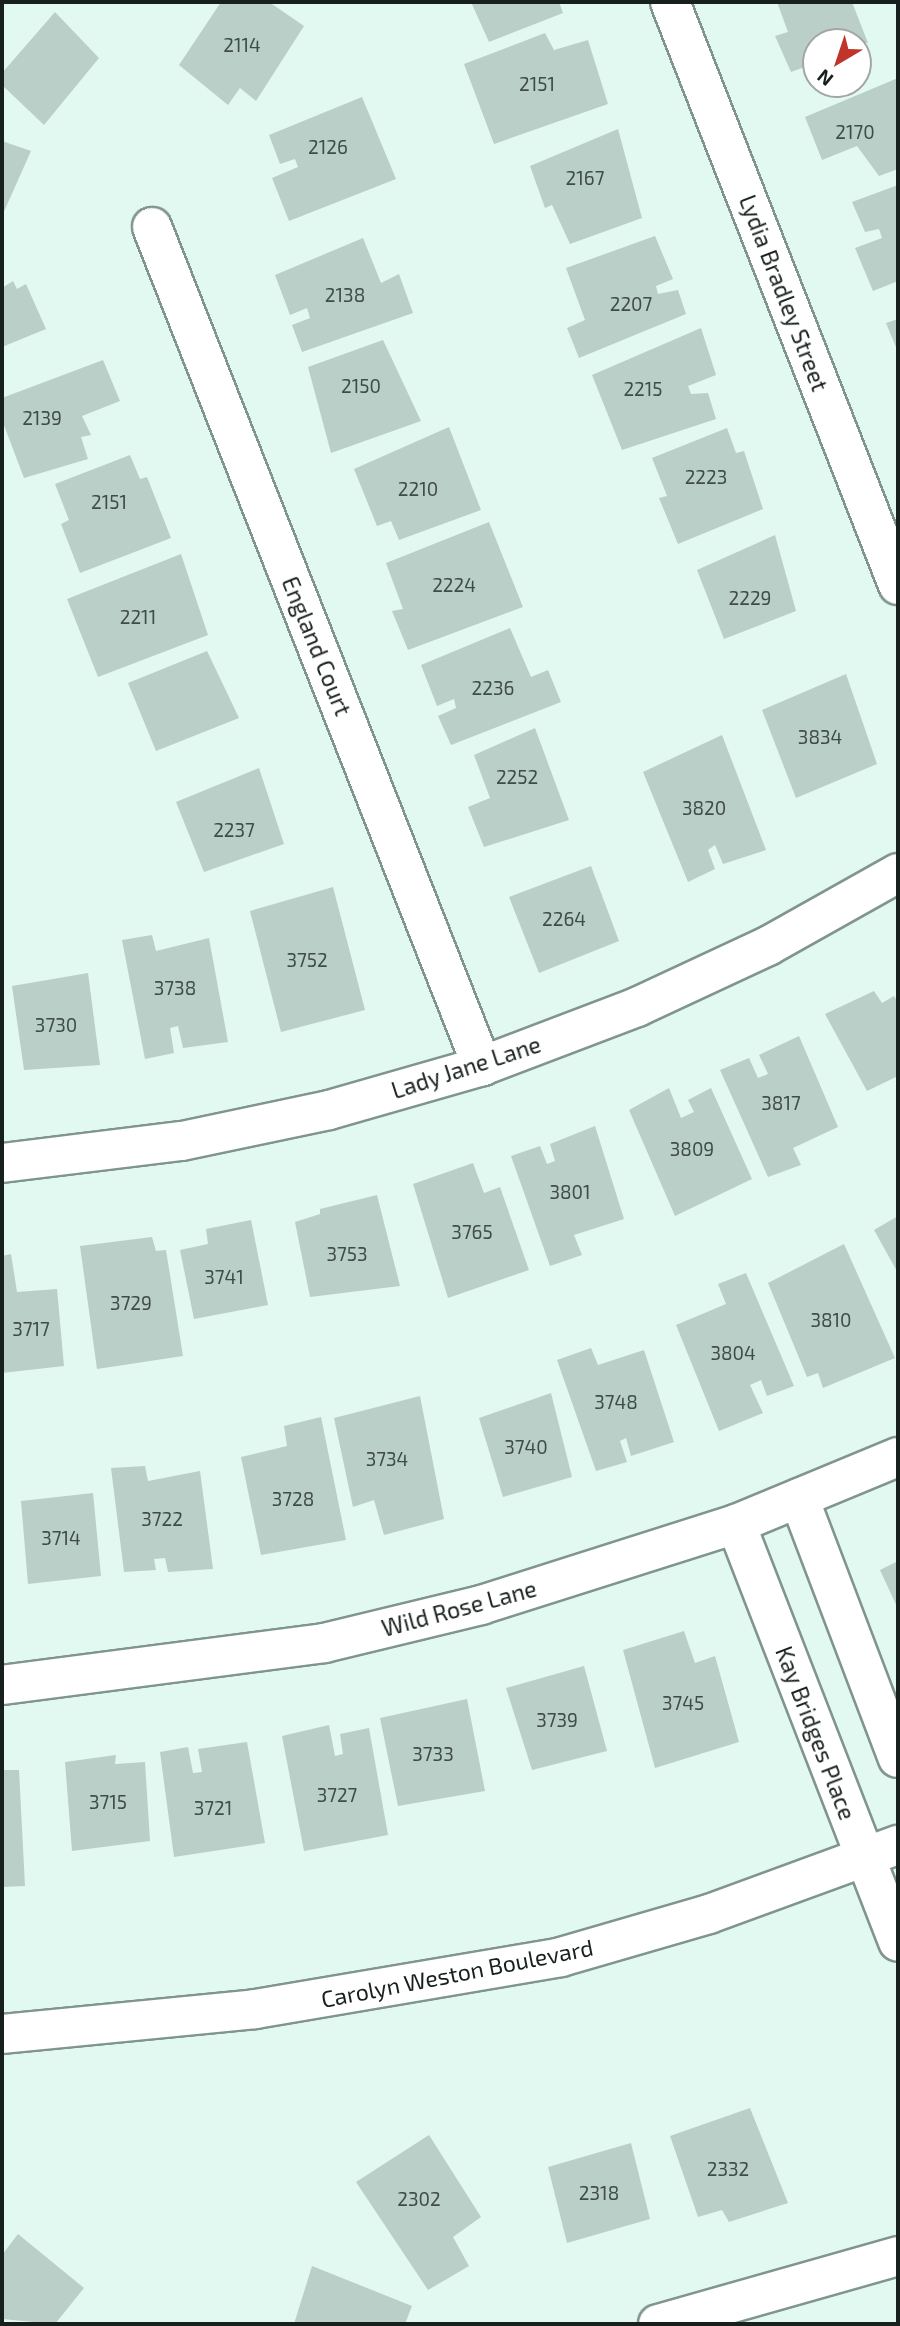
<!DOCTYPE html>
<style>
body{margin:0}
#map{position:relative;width:900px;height:2326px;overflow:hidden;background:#e2f9f1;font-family:"Exo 2",sans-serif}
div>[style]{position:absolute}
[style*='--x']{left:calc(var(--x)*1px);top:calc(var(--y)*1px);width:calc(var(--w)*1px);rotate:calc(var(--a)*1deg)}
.building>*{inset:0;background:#b9cfc7}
.roads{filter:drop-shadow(2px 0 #80958d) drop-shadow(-2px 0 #80958d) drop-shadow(0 2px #80958d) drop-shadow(0 -2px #80958d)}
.minor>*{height:38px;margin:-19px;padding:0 19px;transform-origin:19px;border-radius:19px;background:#fff}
.tertiary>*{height:38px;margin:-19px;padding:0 19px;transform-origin:19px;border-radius:19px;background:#fff}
span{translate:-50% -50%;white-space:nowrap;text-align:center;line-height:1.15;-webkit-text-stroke:7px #fff;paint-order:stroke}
.number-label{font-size:19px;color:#404c48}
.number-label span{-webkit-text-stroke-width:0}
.street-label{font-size:23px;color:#18201d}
.frame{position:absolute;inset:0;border:4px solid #18201d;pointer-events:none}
.north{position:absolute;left:802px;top:28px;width:70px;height:70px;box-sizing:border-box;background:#fff;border:2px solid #a3a6a5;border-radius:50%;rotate:219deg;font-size:19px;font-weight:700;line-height:28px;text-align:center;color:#18201d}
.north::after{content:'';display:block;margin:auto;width:24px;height:32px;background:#c1342c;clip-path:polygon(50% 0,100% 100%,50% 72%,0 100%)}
</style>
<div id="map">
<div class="building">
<div style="clip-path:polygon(221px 2px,269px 2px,304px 26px,256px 101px,240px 88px,228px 105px,179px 65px)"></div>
<div style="clip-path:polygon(471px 2px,559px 2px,563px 13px,489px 42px)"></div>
<div style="clip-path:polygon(777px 2px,852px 2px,868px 43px,816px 42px,816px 63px,791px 72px,775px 36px,788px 32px)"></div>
<div style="clip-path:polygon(55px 12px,99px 58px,44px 125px,2px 85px,2px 73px)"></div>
<div style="clip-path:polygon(545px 33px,554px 50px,588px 40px,608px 104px,494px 144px,464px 64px)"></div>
<div style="clip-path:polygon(898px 78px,898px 169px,879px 176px,857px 146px,822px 160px,805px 117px)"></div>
<div style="clip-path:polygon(362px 97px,396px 179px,289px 221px,272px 178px,298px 167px,295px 159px,280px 164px,269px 135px)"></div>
<div style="clip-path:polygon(618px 129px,642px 218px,570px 244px,552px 205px,545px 208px,530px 166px)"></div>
<div style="clip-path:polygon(2px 141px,31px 151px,2px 216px)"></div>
<div style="clip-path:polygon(898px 185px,898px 281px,873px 291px,855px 248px,882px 238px,879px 229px,865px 232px,852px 202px)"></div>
<div style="clip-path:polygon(655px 236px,673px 279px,656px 286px,658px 294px,678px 290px,686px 314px,579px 358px,567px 328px,585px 320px,566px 268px)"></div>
<div style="clip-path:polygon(363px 238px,381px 283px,399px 274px,413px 313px,302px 352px,292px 325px,310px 318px,307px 308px,290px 315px,275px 275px)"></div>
<div style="clip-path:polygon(13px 281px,17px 289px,26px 284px,46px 329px,2px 347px,2px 288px)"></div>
<div style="clip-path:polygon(898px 319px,898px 352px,886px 323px)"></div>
<div style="clip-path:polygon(701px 328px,716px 375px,688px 386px,691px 394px,708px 393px,716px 419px,622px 450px,592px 375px)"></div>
<div style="clip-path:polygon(383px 340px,421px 421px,331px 453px,308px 367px)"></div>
<div style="clip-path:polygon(103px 360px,120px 401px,82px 416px,91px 435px,81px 437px,88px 459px,24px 478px,2px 420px,2px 398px)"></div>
<div style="clip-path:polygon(449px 427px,481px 510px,399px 540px,391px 521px,377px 526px,354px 469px)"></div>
<div style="clip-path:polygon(727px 428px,736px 453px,744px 451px,763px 509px,678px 544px,659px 498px,667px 496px,652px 458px)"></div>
<div style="clip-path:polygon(130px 455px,140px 479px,147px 477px,171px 538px,80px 573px,61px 524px,69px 520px,55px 484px)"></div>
<div style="clip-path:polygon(489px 522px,523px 607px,408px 650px,392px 611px,403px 609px,386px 563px)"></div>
<div style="clip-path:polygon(775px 535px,796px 611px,724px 639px,697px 570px)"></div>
<div style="clip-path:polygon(181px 554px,208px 635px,98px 677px,67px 599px)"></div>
<div style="clip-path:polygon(510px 628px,531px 677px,548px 670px,561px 702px,451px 745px,438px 716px,456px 708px,454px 699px,437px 706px,421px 665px)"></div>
<div style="clip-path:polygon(207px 651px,239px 718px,156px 751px,128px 683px)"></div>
<div style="clip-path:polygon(846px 674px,877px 764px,796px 798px,762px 710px)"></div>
<div style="clip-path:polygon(535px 728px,569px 820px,484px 847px,468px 807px,490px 798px,474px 755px)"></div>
<div style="clip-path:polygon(722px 735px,766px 850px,723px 864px,715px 845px,708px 850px,715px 869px,688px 882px,643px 772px)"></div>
<div style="clip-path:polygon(259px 768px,284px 844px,204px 872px,176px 802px)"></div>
<div style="clip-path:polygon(591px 866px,619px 941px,539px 973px,509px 897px)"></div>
<div style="clip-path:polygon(333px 887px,365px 1010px,281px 1032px,250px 911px)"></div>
<div style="clip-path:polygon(152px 935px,156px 951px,209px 938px,228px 1042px,183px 1048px,178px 1026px,170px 1028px,174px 1053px,145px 1059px,122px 940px)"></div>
<div style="clip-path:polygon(88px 973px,100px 1065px,24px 1070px,12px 986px)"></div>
<div style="clip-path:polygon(874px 991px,882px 1003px,894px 996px,898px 1002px,898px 1076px,867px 1091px,825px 1014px)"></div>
<div style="clip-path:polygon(799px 1036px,838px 1127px,793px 1148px,801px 1165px,768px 1177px,720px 1070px,749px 1058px,758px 1078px,768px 1074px,759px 1055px)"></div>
<div style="clip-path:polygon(669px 1088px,681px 1118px,694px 1112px,688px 1100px,711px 1088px,752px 1179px,675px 1216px,629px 1110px)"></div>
<div style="clip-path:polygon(595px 1126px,624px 1219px,574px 1235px,582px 1255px,550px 1266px,511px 1156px,540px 1146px,547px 1164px,555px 1161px,550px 1144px)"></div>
<div style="clip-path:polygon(473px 1163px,484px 1193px,500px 1187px,529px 1270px,448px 1298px,413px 1184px)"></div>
<div style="clip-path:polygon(377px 1195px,400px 1286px,310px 1297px,295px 1222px,320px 1214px,320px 1209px)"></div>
<div style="clip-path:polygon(898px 1216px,898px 1273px,874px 1230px)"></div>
<div style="clip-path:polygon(251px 1220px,268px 1305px,194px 1319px,180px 1250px,208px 1244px,206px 1229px)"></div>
<div style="clip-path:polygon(152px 1237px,156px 1251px,166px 1250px,183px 1356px,97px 1369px,80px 1246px)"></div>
<div style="clip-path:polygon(844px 1244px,895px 1358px,823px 1388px,818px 1373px,807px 1377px,768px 1283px)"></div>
<div style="clip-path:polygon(11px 1254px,17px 1292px,57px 1289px,64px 1366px,2px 1373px,2px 1256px)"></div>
<div style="clip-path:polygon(746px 1273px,794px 1386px,767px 1396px,761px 1380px,750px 1385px,763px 1413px,719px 1431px,676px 1325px,726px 1304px,718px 1284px)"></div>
<div style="clip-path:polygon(591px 1348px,598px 1365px,644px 1350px,674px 1442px,631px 1456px,626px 1438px,620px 1441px,627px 1462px,596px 1471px,557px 1360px)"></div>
<div style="clip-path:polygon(551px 1393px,572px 1477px,503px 1497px,479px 1418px)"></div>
<div style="clip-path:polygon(420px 1396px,444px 1519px,384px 1535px,374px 1500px,353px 1507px,334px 1418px)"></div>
<div style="clip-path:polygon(321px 1417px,346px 1540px,261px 1555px,241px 1457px,287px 1446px,284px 1426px)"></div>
<div style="clip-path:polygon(145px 1466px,148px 1481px,200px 1471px,213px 1569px,168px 1572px,165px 1558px,154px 1559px,156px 1570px,124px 1572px,111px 1468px)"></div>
<div style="clip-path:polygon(93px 1493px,101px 1576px,28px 1584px,21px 1501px)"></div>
<div style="clip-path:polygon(898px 1561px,898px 1609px,880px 1570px)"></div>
<div style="clip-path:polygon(684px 1631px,695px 1663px,715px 1656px,739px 1742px,655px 1768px,623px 1650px)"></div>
<div style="clip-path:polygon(584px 1666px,607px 1751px,532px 1770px,506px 1688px)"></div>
<div style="clip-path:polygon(467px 1699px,485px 1791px,398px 1806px,380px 1718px)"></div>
<div style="clip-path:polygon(329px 1725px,335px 1756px,343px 1754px,340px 1734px,369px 1728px,388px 1835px,304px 1851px,282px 1736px)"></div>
<div style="clip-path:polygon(247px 1742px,265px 1843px,174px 1857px,160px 1752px,188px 1747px,193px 1773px,202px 1772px,198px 1749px)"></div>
<div style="clip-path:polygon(116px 1755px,115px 1764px,145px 1762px,150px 1841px,72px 1851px,65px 1762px)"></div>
<div style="clip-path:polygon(2px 1770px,19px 1770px,25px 1886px,2px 1887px)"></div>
<div style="clip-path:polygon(750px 2108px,788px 2203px,729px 2222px,722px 2210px,698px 2217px,670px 2136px)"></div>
<div style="clip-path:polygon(429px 2135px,481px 2217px,453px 2237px,469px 2266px,428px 2290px,356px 2182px)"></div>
<div style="clip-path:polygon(631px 2143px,650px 2219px,567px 2243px,548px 2167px)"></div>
<div style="clip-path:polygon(18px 2234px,84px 2288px,55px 2324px,2px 2319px,2px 2255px)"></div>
<div style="clip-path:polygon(312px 2266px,412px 2306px,405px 2324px,294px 2324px)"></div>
</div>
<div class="roads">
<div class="minor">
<div style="--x:670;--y:2;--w:626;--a:68.64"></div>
<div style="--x:152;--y:227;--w:902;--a:68.53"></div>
<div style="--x:2;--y:1163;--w:181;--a:-7"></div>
<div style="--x:182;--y:1141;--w:150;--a:-11.9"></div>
<div style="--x:329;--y:1110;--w:159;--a:-16"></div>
<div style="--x:482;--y:1066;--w:166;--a:-20.8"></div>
<div style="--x:637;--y:1007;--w:145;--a:-25"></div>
<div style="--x:768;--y:946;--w:149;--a:-29.3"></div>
<div style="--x:799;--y:1498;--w:278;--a:69.2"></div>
<div style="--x:736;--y:1524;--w:448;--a:68.8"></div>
<div style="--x:2;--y:1685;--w:325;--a:-7.4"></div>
<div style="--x:324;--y:1643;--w:162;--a:-13.6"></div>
<div style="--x:481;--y:1605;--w:268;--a:-17.6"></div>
<div style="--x:736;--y:1524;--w:175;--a:-22.5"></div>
<div style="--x:658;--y:2324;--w:249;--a:-15.8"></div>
</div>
<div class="tertiary">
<div style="--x:2;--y:2034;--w:254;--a:-5.6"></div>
<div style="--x:255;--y:2009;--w:310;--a:-9.6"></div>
<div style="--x:561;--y:1957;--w:154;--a:-16.2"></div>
<div style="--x:709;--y:1914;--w:201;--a:-20.1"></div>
</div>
</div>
<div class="number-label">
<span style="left:242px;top:45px">2114</span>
<span style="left:537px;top:84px">2151</span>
<span style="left:855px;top:132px">2170</span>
<span style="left:328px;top:147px">2126</span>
<span style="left:585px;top:178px">2167</span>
<span style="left:345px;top:295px">2138</span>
<span style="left:631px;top:304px">2207</span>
<span style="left:361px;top:386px">2150</span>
<span style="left:643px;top:389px">2215</span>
<span style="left:42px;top:418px">2139</span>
<span style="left:706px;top:477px">2223</span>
<span style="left:418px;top:489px">2210</span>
<span style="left:109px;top:502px">2151</span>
<span style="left:454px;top:585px">2224</span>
<span style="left:750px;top:598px">2229</span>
<span style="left:138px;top:617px">2211</span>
<span style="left:493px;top:688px">2236</span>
<span style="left:820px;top:737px">3834</span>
<span style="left:517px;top:777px">2252</span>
<span style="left:704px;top:808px">3820</span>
<span style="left:234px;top:830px">2237</span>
<span style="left:564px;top:919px">2264</span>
<span style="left:307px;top:960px">3752</span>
<span style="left:175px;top:988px">3738</span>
<span style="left:56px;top:1025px">3730</span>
<span style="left:781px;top:1103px">3817</span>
<span style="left:692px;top:1149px">3809</span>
<span style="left:570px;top:1192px">3801</span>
<span style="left:472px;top:1232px">3765</span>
<span style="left:347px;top:1254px">3753</span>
<span style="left:224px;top:1277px">3741</span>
<span style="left:131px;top:1303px">3729</span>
<span style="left:831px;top:1320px">3810</span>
<span style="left:31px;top:1329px">3717</span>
<span style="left:733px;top:1353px">3804</span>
<span style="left:616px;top:1402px">3748</span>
<span style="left:526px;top:1447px">3740</span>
<span style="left:387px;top:1459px">3734</span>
<span style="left:293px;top:1499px">3728</span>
<span style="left:162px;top:1519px">3722</span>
<span style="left:61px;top:1538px">3714</span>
<span style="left:683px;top:1703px">3745</span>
<span style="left:557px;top:1720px">3739</span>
<span style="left:433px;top:1754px">3733</span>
<span style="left:337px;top:1795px">3727</span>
<span style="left:108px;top:1802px">3715</span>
<span style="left:213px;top:1808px">3721</span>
<span style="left:728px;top:2169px">2332</span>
<span style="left:599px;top:2193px">2318</span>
<span style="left:419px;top:2199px">2302</span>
</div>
<div class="street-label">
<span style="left:784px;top:293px;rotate:69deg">Lydia Bradley Street</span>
<span style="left:317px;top:646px;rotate:68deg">England Court</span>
<span style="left:466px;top:1067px;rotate:-18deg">Lady Jane Lane</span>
<span style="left:459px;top:1608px;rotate:-15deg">Wild Rose Lane</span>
<span style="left:816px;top:1733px;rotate:69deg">Kay Bridges Place</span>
<span style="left:457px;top:1973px;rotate:-11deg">Carolyn Weston Boulevard</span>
</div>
<div class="frame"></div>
<div class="north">N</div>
</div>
